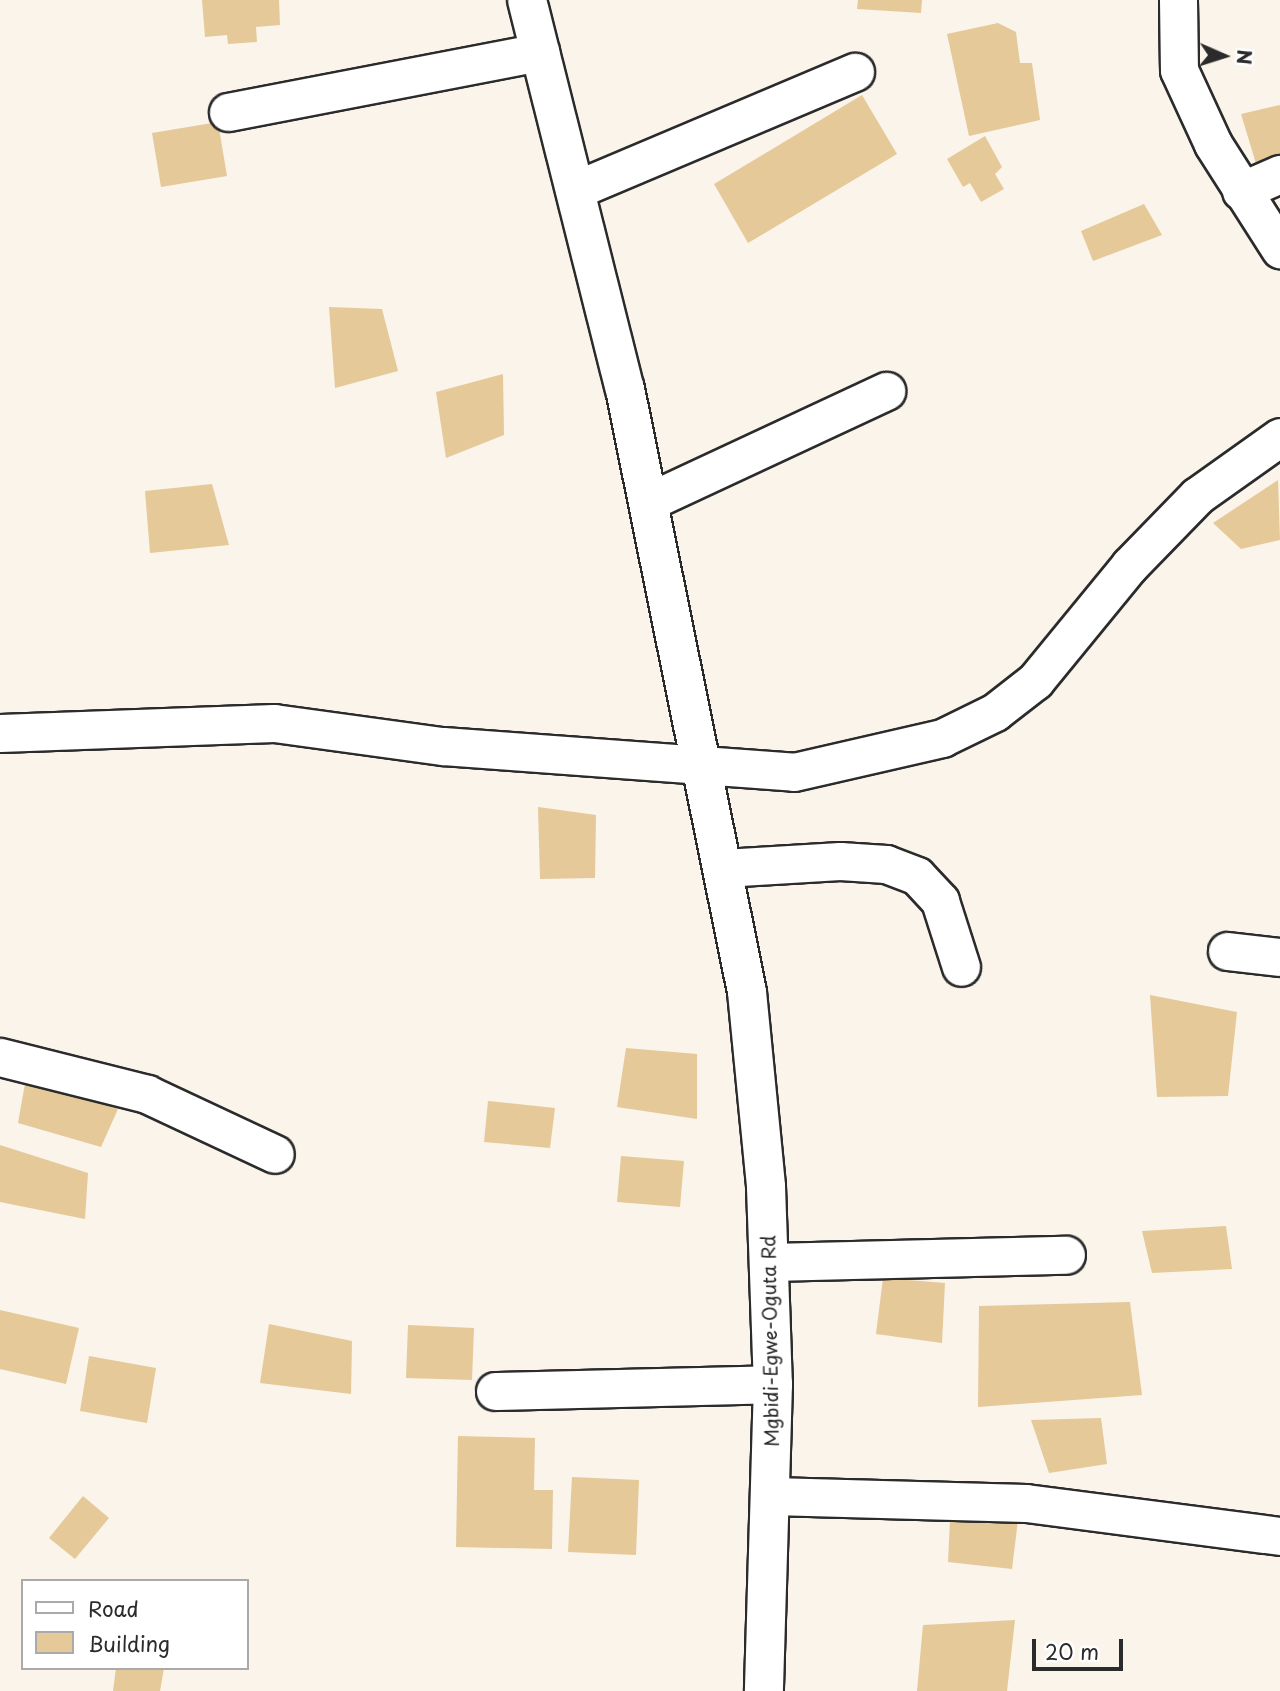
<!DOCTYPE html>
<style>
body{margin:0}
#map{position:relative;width:1280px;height:1691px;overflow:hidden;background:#faf4eb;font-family:"Playpen Sans",sans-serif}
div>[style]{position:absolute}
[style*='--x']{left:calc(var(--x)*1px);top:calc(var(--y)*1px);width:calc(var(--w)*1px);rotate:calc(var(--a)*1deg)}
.building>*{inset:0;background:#e5c999}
.roads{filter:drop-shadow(2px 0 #2b2b2b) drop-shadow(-2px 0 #2b2b2b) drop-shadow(0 2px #2b2b2b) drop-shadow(0 -2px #2b2b2b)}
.street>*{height:37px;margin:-18.5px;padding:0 18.5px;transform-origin:18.5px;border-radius:18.5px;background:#fff}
.secondary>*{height:38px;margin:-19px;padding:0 19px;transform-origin:19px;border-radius:19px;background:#fff}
span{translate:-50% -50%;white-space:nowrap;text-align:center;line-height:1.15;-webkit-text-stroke:5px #fff;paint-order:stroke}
.street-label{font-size:19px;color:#2b2b2b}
.legend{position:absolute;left:21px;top:1579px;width:228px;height:91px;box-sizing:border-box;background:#fff;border:2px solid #aaa;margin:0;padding:9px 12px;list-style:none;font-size:21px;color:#2b2b2b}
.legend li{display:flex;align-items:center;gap:14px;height:35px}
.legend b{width:35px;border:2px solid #aaa}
.north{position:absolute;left:1189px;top:21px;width:70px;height:70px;-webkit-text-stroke:5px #fff;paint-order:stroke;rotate:93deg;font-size:19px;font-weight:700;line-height:28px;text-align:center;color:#2b2b2b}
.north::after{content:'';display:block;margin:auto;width:24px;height:32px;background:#2b2b2b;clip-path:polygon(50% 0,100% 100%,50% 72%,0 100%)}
.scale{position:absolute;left:1032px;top:1639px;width:91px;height:32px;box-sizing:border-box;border:4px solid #2b2b2b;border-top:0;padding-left:9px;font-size:21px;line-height:24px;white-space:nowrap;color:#2b2b2b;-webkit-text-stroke:5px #fff;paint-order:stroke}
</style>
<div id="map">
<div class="building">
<div style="clip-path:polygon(202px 0,279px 0,280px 25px,256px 27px,257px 42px,228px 44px,227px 35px,205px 37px)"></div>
<div style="clip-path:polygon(858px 0,922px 0,921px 13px,857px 9px)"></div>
<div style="clip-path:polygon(998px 23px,1016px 32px,1020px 63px,1032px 63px,1040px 120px,969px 136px,947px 34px)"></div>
<div style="clip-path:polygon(862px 95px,897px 154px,748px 243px,714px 184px)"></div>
<div style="clip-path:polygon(1280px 105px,1280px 162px,1257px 167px,1241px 114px)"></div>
<div style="clip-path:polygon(218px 122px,227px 176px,161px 187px,152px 133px)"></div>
<div style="clip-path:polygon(985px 136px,1002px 167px,995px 174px,1004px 189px,981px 202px,970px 183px,963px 187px,947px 159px)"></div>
<div style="clip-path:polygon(1144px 204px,1162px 235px,1093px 261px,1081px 231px)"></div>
<div style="clip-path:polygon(329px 307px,382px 309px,398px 371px,335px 388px)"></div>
<div style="clip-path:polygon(503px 374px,504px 435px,446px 458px,436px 392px)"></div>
<div style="clip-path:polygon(1278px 480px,1280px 540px,1241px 549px,1213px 523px)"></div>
<div style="clip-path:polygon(212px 484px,229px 545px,150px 553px,145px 491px)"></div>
<div style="clip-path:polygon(538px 807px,596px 815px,595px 878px,540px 879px)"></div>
<div style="clip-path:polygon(1150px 995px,1237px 1012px,1228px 1096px,1157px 1097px)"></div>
<div style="clip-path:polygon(626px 1048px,697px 1054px,697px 1119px,617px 1107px)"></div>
<div style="clip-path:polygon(26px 1078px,118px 1109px,101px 1147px,18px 1123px)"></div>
<div style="clip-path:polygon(488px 1101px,555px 1108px,550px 1148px,484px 1142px)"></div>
<div style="clip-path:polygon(0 1145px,88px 1173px,85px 1219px,0 1202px)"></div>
<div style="clip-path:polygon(621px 1156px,684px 1161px,680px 1207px,617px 1202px)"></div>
<div style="clip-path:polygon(1226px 1226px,1232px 1269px,1152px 1273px,1142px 1231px)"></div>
<div style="clip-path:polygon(883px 1278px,945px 1283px,942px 1343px,876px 1334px)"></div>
<div style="clip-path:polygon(1130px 1302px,1142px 1395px,978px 1407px,979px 1306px)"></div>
<div style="clip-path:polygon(0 1310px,79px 1328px,66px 1384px,0 1369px)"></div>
<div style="clip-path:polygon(269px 1324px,352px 1341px,351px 1394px,260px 1383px)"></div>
<div style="clip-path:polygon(408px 1325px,474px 1328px,472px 1380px,406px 1378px)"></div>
<div style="clip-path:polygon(89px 1356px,156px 1368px,147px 1423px,80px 1411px)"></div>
<div style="clip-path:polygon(1101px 1418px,1107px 1464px,1049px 1473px,1031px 1420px)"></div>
<div style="clip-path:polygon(458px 1436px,535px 1438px,534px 1490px,553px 1490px,552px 1549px,456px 1547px)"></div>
<div style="clip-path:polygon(572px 1477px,639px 1480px,636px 1555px,568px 1552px)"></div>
<div style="clip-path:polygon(83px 1496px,109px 1518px,75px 1559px,49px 1538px)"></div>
<div style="clip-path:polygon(950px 1520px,1018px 1520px,1012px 1569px,948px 1562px)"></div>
<div style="clip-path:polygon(1015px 1620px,1007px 1691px,917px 1691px,923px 1625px)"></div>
<div style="clip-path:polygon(116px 1668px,164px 1668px,160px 1691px,113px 1691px)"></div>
</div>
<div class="roads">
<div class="street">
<div style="--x:1178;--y:0;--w:70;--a:89.2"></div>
<div style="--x:1179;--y:70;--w:81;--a:65.3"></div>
<div style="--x:1213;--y:144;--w:125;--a:57.5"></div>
<div style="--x:228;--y:112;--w:318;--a:-10.9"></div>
<div style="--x:575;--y:190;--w:304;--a:-22.9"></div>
<div style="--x:1241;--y:191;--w:43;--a:-23.6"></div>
<div style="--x:648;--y:502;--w:263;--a:-25"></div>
<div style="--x:0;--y:733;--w:274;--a:-2.1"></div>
<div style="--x:274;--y:723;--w:171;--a:7.8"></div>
<div style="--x:443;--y:746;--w:352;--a:4.2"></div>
<div style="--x:794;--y:772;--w:152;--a:-12.9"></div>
<div style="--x:942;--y:738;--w:59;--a:-26.1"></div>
<div style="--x:995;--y:712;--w:51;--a:-37.8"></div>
<div style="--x:1035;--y:681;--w:149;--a:-50.7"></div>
<div style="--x:1129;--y:566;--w:98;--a:-45.8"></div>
<div style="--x:1197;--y:496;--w:102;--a:-35.4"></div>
<div style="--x:723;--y:868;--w:117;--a:-3.4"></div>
<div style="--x:840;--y:861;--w:46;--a:3.7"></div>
<div style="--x:886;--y:864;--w:33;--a:21"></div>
<div style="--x:917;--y:876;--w:34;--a:47"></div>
<div style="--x:940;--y:901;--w:69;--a:72.3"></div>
<div style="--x:1227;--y:951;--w:53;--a:6.5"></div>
<div style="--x:0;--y:1057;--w:152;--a:14.1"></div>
<div style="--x:147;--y:1094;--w:141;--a:25.1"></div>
<div style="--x:769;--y:1262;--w:297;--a:-1.4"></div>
<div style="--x:495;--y:1391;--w:278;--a:-1.4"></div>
<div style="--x:772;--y:1496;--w:254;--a:1.6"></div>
<div style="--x:1026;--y:1503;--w:256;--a:7.4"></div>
</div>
<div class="secondary">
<div style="--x:527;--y:0;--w:401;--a:75.9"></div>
<div style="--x:625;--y:389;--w:615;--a:78.56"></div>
<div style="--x:747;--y:992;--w:196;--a:84.4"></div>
<div style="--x:766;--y:1187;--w:197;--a:88"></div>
<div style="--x:773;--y:1384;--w:307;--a:91.7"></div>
</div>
</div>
<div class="street-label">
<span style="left:770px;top:1341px;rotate:-91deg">Mgbidi-Egwe-Oguta Rd</span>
</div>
<ul class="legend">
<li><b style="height:9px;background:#fff"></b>Road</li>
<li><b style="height:19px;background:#e5c999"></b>Building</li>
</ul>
<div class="north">N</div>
<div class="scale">20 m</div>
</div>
